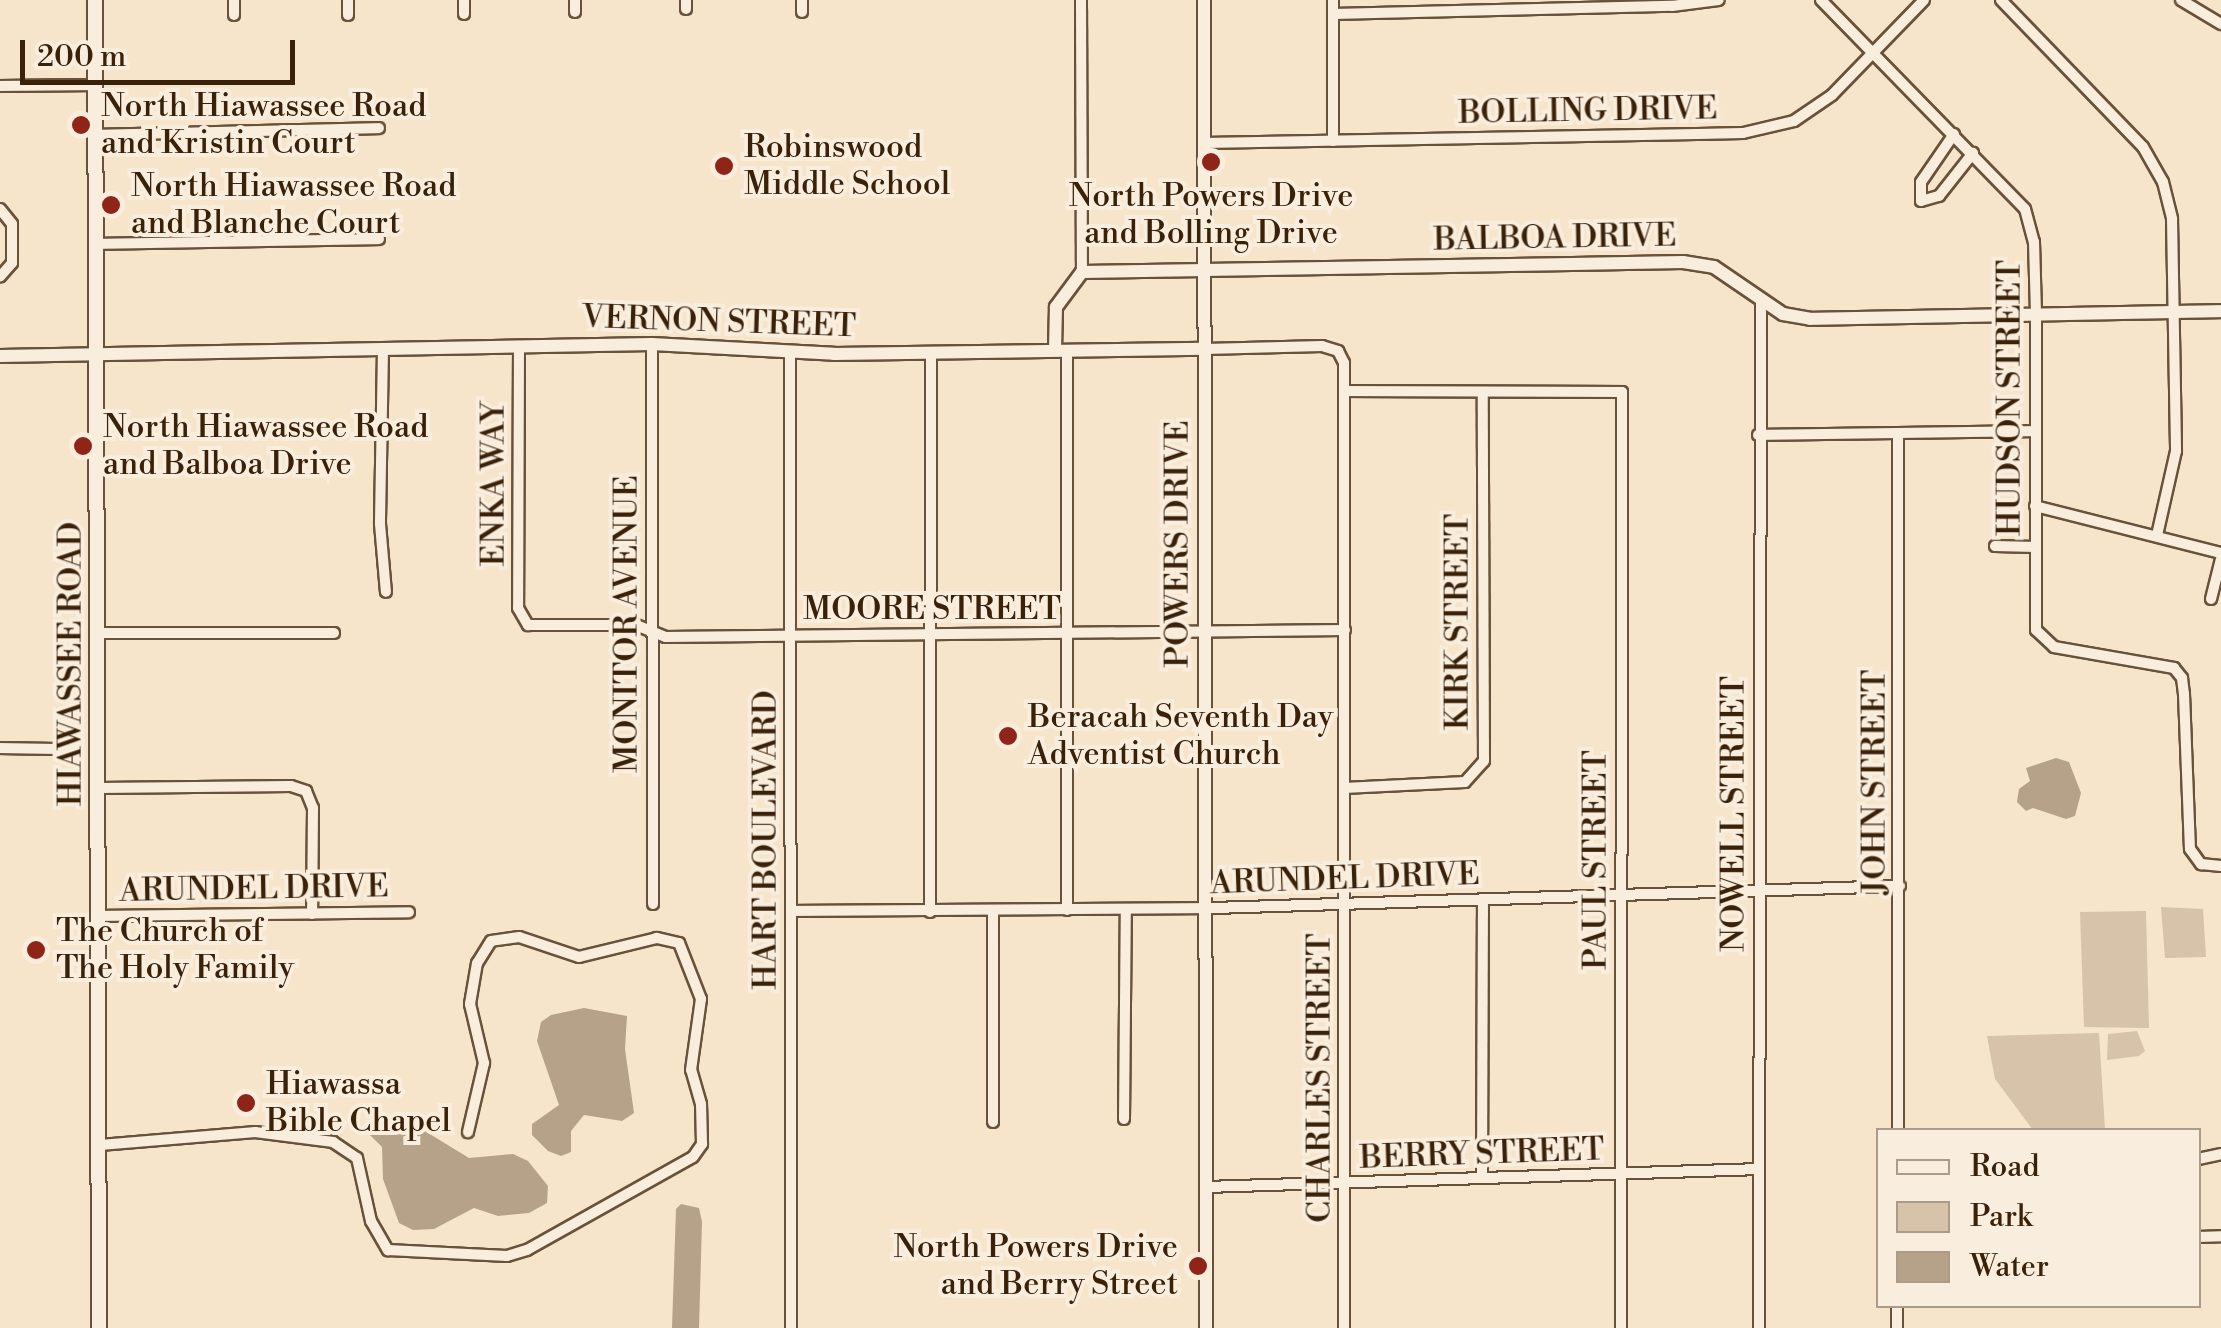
<!DOCTYPE html>
<style>
body{margin:0}
#map{position:relative;width:2221px;height:1328px;overflow:hidden;background:#f6e4cb;font-family:"Libre Bodoni",serif}
div>[style]{position:absolute}
[style*='--x']{left:calc(var(--x)*1px);top:calc(var(--y)*1px);width:calc(var(--w)*1px);rotate:calc(var(--a)*1deg)}
.green>*{inset:0;background:#d6c3aa}
.water>*{inset:0;background:#b6a289}
.roads{filter:drop-shadow(2px 0 #68523a) drop-shadow(-2px 0 #68523a) drop-shadow(0 2px #68523a) drop-shadow(0 -2px #68523a)}
.minor>*{height:10px;margin:-5px;padding:0 5px;transform-origin:5px;border-radius:5px;background:#f9eddd}
.tertiary>*{height:12px;margin:-6px;padding:0 6px;transform-origin:6px;border-radius:6px;background:#f9eddd}
.secondary>*{height:14px;margin:-7px;padding:0 7px;transform-origin:7px;border-radius:7px;background:#f9eddd}
.dots>*{width:28px;height:28px;translate:-50% -50%;box-sizing:border-box;border:5px solid #f9eddd;border-radius:50%}
span{translate:-50% -50%;white-space:nowrap;text-align:center;line-height:1.15;-webkit-text-stroke:8px #f9eddd;paint-order:stroke}
.poi-label{font-size:32px;color:#39210a}
.left{translate:0 -50%;text-align:left}
.right{translate:-100% -50%;text-align:right}
.street-label{font-size:32px;color:#39210a}
.legend{position:absolute;left:1876px;top:1128px;width:325px;height:180px;box-sizing:border-box;background:#f9eddd;border:2px solid #ac9b89;margin:0;padding:12px 18px;list-style:none;font-size:30px;color:#39210a}
.legend li{display:flex;align-items:center;gap:20px;height:50px}
.legend b{width:50px;border:2px solid #ac9b89}
.scale{position:absolute;left:20px;top:40px;width:275px;height:45px;box-sizing:border-box;border:5px solid #39210a;border-top:0;padding-left:12px;font-size:30px;line-height:35px;white-space:nowrap;color:#39210a;-webkit-text-stroke:8px #f9eddd;paint-order:stroke}
</style>
<div id="map">
<div class="green">
<div style="clip-path:polygon(2161px 907px,2203px 909px,2206px 957px,2165px 958px)"></div>
<div style="clip-path:polygon(2146px 911px,2149px 1028px,2084px 1027px,2080px 912px)"></div>
<div style="clip-path:polygon(2137px 1031px,2145px 1051px,2139px 1056px,2107px 1060px,2108px 1034px)"></div>
<div style="clip-path:polygon(2099px 1033px,2105px 1130px,2033px 1130px,1995px 1079px,1987px 1036px)"></div>
</div>
<div class="water">
<div style="clip-path:polygon(2056px 758px,2069px 762px,2081px 793px,2075px 816px,2066px 819px,2033px 808px,2026px 811px,2017px 802px,2019px 789px,2030px 781px,2026px 768px)"></div>
<div style="clip-path:polygon(584px 1008px,627px 1016px,625px 1049px,634px 1113px,622px 1121px,584px 1115px,571px 1131px,571px 1152px,561px 1156px,548px 1151px,532px 1135px,532px 1124px,559px 1105px,537px 1041px,541px 1022px,551px 1015px)"></div>
<div style="clip-path:polygon(415px 1125px,469px 1158px,513px 1154px,528px 1161px,548px 1186px,547px 1203px,529px 1213px,498px 1216px,474px 1208px,434px 1229px,413px 1230px,399px 1223px,383px 1179px,382px 1147px,363px 1128px)"></div>
<div style="clip-path:polygon(681px 1204px,699px 1208px,702px 1222px,699px 1328px,672px 1328px,676px 1209px)"></div>
</div>
<div class="roads">
<div class="minor">
<div style="--x:234;--y:0;--w:15;--a:90"></div>
<div style="--x:348;--y:0;--w:15;--a:90"></div>
<div style="--x:575;--y:0;--w:12;--a:90"></div>
<div style="--x:686;--y:0;--w:9;--a:90"></div>
<div style="--x:802;--y:0;--w:12;--a:90"></div>
<div style="--x:1081;--y:0;--w:272;--a:89.8"></div>
<div style="--x:1333;--y:0;--w:141;--a:90"></div>
<div style="--x:1821;--y:0;--w:292;--a:45.7"></div>
<div style="--x:2025;--y:209;--w:34;--a:75"></div>
<div style="--x:2034;--y:242;--w:72;--a:88.4"></div>
<div style="--x:2036;--y:314;--w:316;--a:90"></div>
<div style="--x:2036;--y:630;--w:25;--a:43"></div>
<div style="--x:2054;--y:647;--w:122;--a:9.9"></div>
<div style="--x:2174;--y:668;--w:13;--a:51"></div>
<div style="--x:2182;--y:678;--w:16;--a:83"></div>
<div style="--x:2184;--y:694;--w:155;--a:87.8"></div>
<div style="--x:2190;--y:849;--w:19;--a:54"></div>
<div style="--x:2201;--y:864;--w:20;--a:6"></div>
<div style="--x:2001;--y:0;--w:204;--a:46"></div>
<div style="--x:2143;--y:147;--w:40;--a:60.3"></div>
<div style="--x:2163;--y:182;--w:38;--a:76"></div>
<div style="--x:2172;--y:219;--w:232;--a:89"></div>
<div style="--x:2176;--y:451;--w:86;--a:102.7"></div>
<div style="--x:2181;--y:0;--w:47;--a:31"></div>
<div style="--x:464;--y:14;--w:14;--a:-90"></div>
<div style="--x:1333;--y:14;--w:339;--a:-1.4"></div>
<div style="--x:1672;--y:6;--w:47;--a:-7.3"></div>
<div style="--x:0;--y:86;--w:95;--a:-0.6"></div>
<div style="--x:1954;--y:134;--w:58;--a:124.5"></div>
<div style="--x:1921;--y:182;--w:19;--a:90"></div>
<div style="--x:1921;--y:201;--w:19;--a:-16"></div>
<div style="--x:1939;--y:196;--w:55;--a:-51.7"></div>
<div style="--x:96;--y:135;--w:283;--a:-1.4"></div>
<div style="--x:1204;--y:143;--w:539;--a:-1.06"></div>
<div style="--x:1743;--y:133;--w:52;--a:-13.2"></div>
<div style="--x:1794;--y:121;--w:46;--a:-34.4"></div>
<div style="--x:1832;--y:95;--w:132;--a:-45.9"></div>
<div style="--x:0;--y:209;--w:19;--a:51"></div>
<div style="--x:12;--y:224;--w:39;--a:90"></div>
<div style="--x:12;--y:263;--w:18;--a:131"></div>
<div style="--x:96;--y:244;--w:283;--a:-1"></div>
<div style="--x:652;--y:344;--w:560;--a:89.9"></div>
<div style="--x:519;--y:346;--w:262;--a:90.2"></div>
<div style="--x:518;--y:608;--w:20;--a:60"></div>
<div style="--x:528;--y:625;--w:108;--a:0"></div>
<div style="--x:636;--y:625;--w:31;--a:22"></div>
<div style="--x:665;--y:637;--w:680;--a:-0.59"></div>
<div style="--x:383;--y:349;--w:175;--a:91"></div>
<div style="--x:380;--y:524;--w:68;--a:85"></div>
<div style="--x:1205;--y:349;--w:117;--a:-1.5"></div>
<div style="--x:1322;--y:346;--w:17;--a:17"></div>
<div style="--x:1338;--y:351;--w:13;--a:63"></div>
<div style="--x:1344;--y:363;--w:965;--a:90"></div>
<div style="--x:790;--y:353;--w:975;--a:89.94"></div>
<div style="--x:1344;--y:391;--w:278;--a:0.2"></div>
<div style="--x:1622;--y:392;--w:936;--a:90.06"></div>
<div style="--x:1758;--y:435;--w:278;--a:-0.8"></div>
<div style="--x:2035;--y:506;--w:192;--a:14.2"></div>
<div style="--x:1995;--y:546;--w:41;--a:1.4"></div>
<div style="--x:2211;--y:599;--w:41;--a:-76"></div>
<div style="--x:99;--y:633;--w:235;--a:0"></div>
<div style="--x:0;--y:748;--w:52;--a:1.1"></div>
<div style="--x:99;--y:788;--w:192;--a:-0.6"></div>
<div style="--x:291;--y:786;--w:16;--a:18"></div>
<div style="--x:306;--y:791;--w:18;--a:68"></div>
<div style="--x:313;--y:808;--w:106;--a:90.5"></div>
<div style="--x:1344;--y:788;--w:121;--a:-2.8"></div>
<div style="--x:1465;--y:782;--w:28;--a:-48"></div>
<div style="--x:1484;--y:761;--w:368;--a:-90.2"></div>
<div style="--x:1067;--y:910;--w:560;--a:-90"></div>
<div style="--x:791;--y:911;--w:422;--a:-0.4"></div>
<div style="--x:1213;--y:908;--w:687;--a:-1.83"></div>
<div style="--x:993;--y:911;--w:211;--a:90"></div>
<div style="--x:930;--y:912;--w:560;--a:-89.9"></div>
<div style="--x:100;--y:916;--w:309;--a:-0.7"></div>
<div style="--x:1124;--y:1119;--w:209;--a:-89.5"></div>
<div style="--x:1898;--y:1130;--w:696;--a:-90"></div>
<div style="--x:100;--y:1145;--w:156;--a:-4.8"></div>
<div style="--x:255;--y:1132;--w:79;--a:7.3"></div>
<div style="--x:333;--y:1142;--w:29;--a:34"></div>
<div style="--x:357;--y:1158;--w:65;--a:77.5"></div>
<div style="--x:371;--y:1221;--w:34;--a:60"></div>
<div style="--x:388;--y:1250;--w:119;--a:2.9"></div>
<div style="--x:507;--y:1256;--w:21;--a:-17"></div>
<div style="--x:527;--y:1250;--w:190;--a:-29.3"></div>
<div style="--x:693;--y:1157;--w:16;--a:-55"></div>
<div style="--x:702;--y:1144;--w:40;--a:-91.4"></div>
<div style="--x:701;--y:1104;--w:35;--a:-106"></div>
<div style="--x:691;--y:1070;--w:72;--a:-82"></div>
<div style="--x:701;--y:999;--w:60;--a:-111.4"></div>
<div style="--x:679;--y:943;--w:23;--a:-167"></div>
<div style="--x:657;--y:938;--w:80;--a:166.3"></div>
<div style="--x:579;--y:957;--w:63;--a:-161.6"></div>
<div style="--x:519;--y:937;--w:28;--a:172"></div>
<div style="--x:491;--y:941;--w:26;--a:122"></div>
<div style="--x:477;--y:963;--w:42;--a:99.7"></div>
<div style="--x:470;--y:1004;--w:61;--a:76.7"></div>
<div style="--x:484;--y:1063;--w:71;--a:103.1"></div>
<div style="--x:2198;--y:1159;--w:24;--a:-12"></div>
<div style="--x:1482;--y:1178;--w:279;--a:-89.8"></div>
<div style="--x:1206;--y:1187;--w:553;--a:-1.86"></div>
<div style="--x:2198;--y:1237;--w:23;--a:-2"></div>
<div style="--x:1759;--y:1328;--w:1029;--a:-89.89"></div>
<div style="--x:1897;--y:1328;--w:22;--a:-90"></div>
</div>
<div class="tertiary">
<div style="--x:1204;--y:0;--w:1328;--a:89.91"></div>
<div style="--x:1055;--y:350;--w:43;--a:-88.7"></div>
<div style="--x:1056;--y:307;--w:44;--a:-53.4"></div>
<div style="--x:1082;--y:272;--w:601;--a:-0.95"></div>
<div style="--x:1683;--y:262;--w:31;--a:9"></div>
<div style="--x:1714;--y:267;--w:83;--a:34.3"></div>
<div style="--x:1783;--y:314;--w:27;--a:10"></div>
<div style="--x:1810;--y:319;--w:411;--a:-1.1"></div>
<div style="--x:0;--y:356;--w:652;--a:-1.05"></div>
<div style="--x:652;--y:344;--w:182;--a:3.1"></div>
<div style="--x:834;--y:354;--w:371;--a:-0.8"></div>
</div>
<div class="secondary">
<div style="--x:95;--y:0;--w:1328;--a:89.83"></div>
</div>
</div>
<div class="dots">
<div style="left:81px;top:125px;background:#8f2418"></div>
<div style="left:1211px;top:162px;background:#8f2418"></div>
<div style="left:724px;top:166px;background:#8f2418"></div>
<div style="left:111px;top:205px;background:#8f2418"></div>
<div style="left:83px;top:446px;background:#8f2418"></div>
<div style="left:1008px;top:736px;background:#8f2418"></div>
<div style="left:36px;top:950px;background:#8f2418"></div>
<div style="left:246px;top:1103px;background:#8f2418"></div>
<div style="left:1198px;top:1266px;background:#8f2418"></div>
</div>
<div class="poi-label">
<span class="left" style="left:101px;top:125px">North Hiawassee Road<br>and Kristin Court</span>
<span class="left" style="left:744px;top:166px">Robinswood<br>Middle School</span>
<span class="left" style="left:131px;top:205px">North Hiawassee Road<br>and Blanche Court</span>
<span style="left:1211px;top:215px">North Powers Drive<br>and Bolling Drive</span>
<span class="left" style="left:103px;top:446px">North Hiawassee Road<br>and Balboa Drive</span>
<span class="left" style="left:1028px;top:736px">Beracah Seventh Day<br>Adventist Church</span>
<span class="left" style="left:56px;top:950px">The Church of<br>The Holy Family</span>
<span class="left" style="left:266px;top:1103px">Hiawassa<br>Bible Chapel</span>
<span class="right" style="left:1178px;top:1266px">North Powers Drive<br>and Berry Street</span>
</div>
<div class="street-label">
<span style="left:1588px;top:111px;rotate:-1deg">BOLLING DRIVE</span>
<span style="left:1555px;top:238px;rotate:-1deg">BALBOA DRIVE</span>
<span style="left:719px;top:322px;rotate:2deg">VERNON STREET</span>
<span style="left:2010px;top:398px;rotate:-90deg">HUDSON STREET</span>
<span style="left:494px;top:484px;rotate:-90deg">ENKA WAY</span>
<span style="left:1178px;top:544px;rotate:-90deg">POWERS DRIVE</span>
<span style="left:932px;top:609px">MOORE STREET</span>
<span style="left:1458px;top:622px;rotate:-90deg">KIRK STREET</span>
<span style="left:627px;top:624px;rotate:-90deg">MONITOR AVENUE</span>
<span style="left:71px;top:664px;rotate:-90deg">HIAWASSEE ROAD</span>
<span style="left:1875px;top:782px;rotate:-90deg">JOHN STREET</span>
<span style="left:1734px;top:814px;rotate:-90deg">NOWELL STREET</span>
<span style="left:766px;top:840px;rotate:-90deg">HART BOULEVARD</span>
<span style="left:1596px;top:860px;rotate:-90deg">PAUL STREET</span>
<span style="left:1345px;top:879px;rotate:-2deg">ARUNDEL DRIVE</span>
<span style="left:254px;top:889px;rotate:-1deg">ARUNDEL DRIVE</span>
<span style="left:1320px;top:1078px;rotate:-90deg">CHARLES STREET</span>
<span style="left:1482px;top:1154px;rotate:-2deg">BERRY STREET</span>
</div>
<ul class="legend">
<li><b style="height:12px;background:#f9eddd"></b>Road</li>
<li><b style="height:28px;background:#d6c3aa"></b>Park</li>
<li><b style="height:28px;background:#b6a289"></b>Water</li>
</ul>
<div class="scale">200 m</div>
</div>
